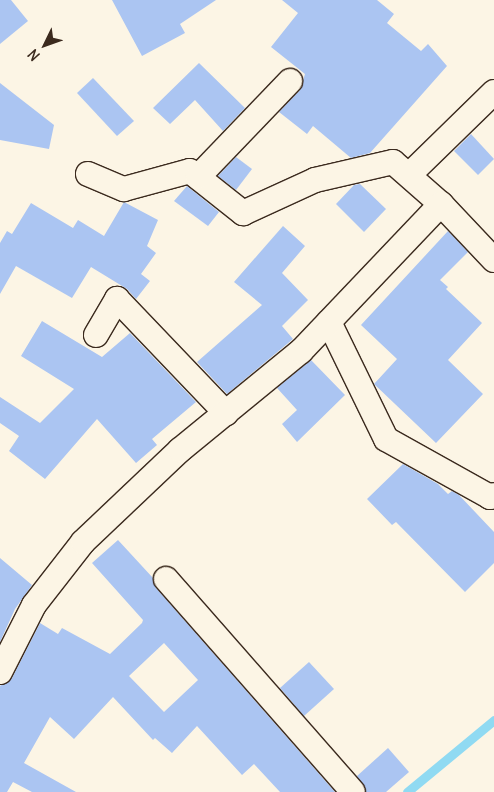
<!DOCTYPE html>
<style>
body{margin:0}
#map{position:relative;width:494px;height:792px;overflow:hidden;background:#fcf5e5;font-family:Delius,sans-serif}
div>[style]{position:absolute}
[style*='--x']{left:calc(var(--x)*1px);top:calc(var(--y)*1px);width:calc(var(--w)*1px);rotate:calc(var(--a)*1deg)}
.stream>*{height:9px;margin:-4.5px;padding:0 4.5px;transform-origin:4.5px;border-radius:4.5px;background:#90daf2}
.building>*{inset:0;background:#abc5f2}
.roads{filter:drop-shadow(1px 0 #3b2a1e) drop-shadow(-1px 0 #3b2a1e) drop-shadow(0 1px #3b2a1e) drop-shadow(0 -1px #3b2a1e)}
.minor>*{height:24px;margin:-12px;padding:0 12px;transform-origin:12px;border-radius:12px;background:#fcf5e5}
span{translate:-50% -50%;white-space:nowrap;text-align:center;line-height:1.15;-webkit-text-stroke:4px #fcf5e5;paint-order:stroke}
.north{position:absolute;left:20px;top:20px;width:50px;height:50px;-webkit-text-stroke:4px #fcf5e5;paint-order:stroke;rotate:228deg;font-size:14px;font-weight:700;line-height:20px;text-align:center;color:#3b2a1e}
.north::after{content:'';display:block;margin:auto;width:18px;height:22px;background:#3b2a1e;clip-path:polygon(50% 0,100% 100%,50% 72%,0 100%)}
</style>
<div id="map">
<div class="stream">
<div style="--x:407;--y:792;--w:113;--a:-39.6"></div>
</div>
<div class="building">
<div style="clip-path:polygon(0 0,11px 0,28px 21px,0 44px)"></div>
<div style="clip-path:polygon(112px 0,216px 0,180px 24px,185px 33px,142px 56px)"></div>
<div style="clip-path:polygon(282px 0,377px 0,394px 14px,387px 23px,421px 51px,428px 44px,447px 66px,370px 153px,351px 158px,313px 126px,307px 134px,279px 112px,300px 90px,305px 74px,271px 47px,298px 13px)"></div>
<div style="clip-path:polygon(199px 63px,245px 108px,223px 131px,195px 100px,170px 124px,153px 108px)"></div>
<div style="clip-path:polygon(93px 78px,134px 121px,117px 136px,77px 93px)"></div>
<div style="clip-path:polygon(0 83px,54px 125px,49px 149px,0 140px)"></div>
<div style="clip-path:polygon(471px 134px,494px 159px,478px 175px,454px 151px)"></div>
<div style="clip-path:polygon(236px 157px,252px 169px,236px 190px,218px 176px)"></div>
<div style="clip-path:polygon(360px 184px,386px 209px,364px 232px,336px 204px,354px 185px)"></div>
<div style="clip-path:polygon(187px 186px,219px 212px,208px 226px,174px 201px)"></div>
<div style="clip-path:polygon(124px 202px,158px 220px,147px 246px,156px 253px,141px 274px,150px 281px,136px 299px,127px 289px,91px 267px,72px 298px,16px 266px,0 294px,0 243px,7px 231px,12px 234px,31px 203px,73px 228px,78px 220px,104px 236px)"></div>
<div style="clip-path:polygon(283px 226px,305px 246px,282px 273px,308px 300px,282px 326px,293px 339px,227px 394px,197px 362px,262px 305px,234px 282px)"></div>
<div style="clip-path:polygon(448px 231px,468px 252px,440px 280px,448px 287px,446px 289px,482px 323px,448px 360px,483px 394px,436px 443px,374px 384px,397px 359px,361px 325px)"></div>
<div style="clip-path:polygon(42px 321px,102px 357px,130px 333px,196px 402px,152px 439px,157px 445px,136px 463px,97px 419px,45px 479px,9px 451px,19px 436px,0 423px,0 397px,40px 423px,74px 389px,21px 356px)"></div>
<div style="clip-path:polygon(311px 360px,345px 395px,297px 442px,282px 424px,297px 410px,277px 388px)"></div>
<div style="clip-path:polygon(403px 464px,438px 484px,448px 494px,452px 491px,459px 495px,494px 532px,494px 563px,465px 592px,396px 522px,392px 525px,367px 499px)"></div>
<div style="clip-path:polygon(evenodd,118px 540px,153px 578px,156px 588px,335px 792px,280px 792px,254px 764px,242px 775px,197px 726px,172px 753px,155px 738px,153px 740px,113px 697px,74px 739px,50px 717px,24px 763px,76px 792px,32px 792px,13px 782px,7px 792px,0 792px,0 686px,12px 678px,40px 623px,58px 634px,62px 628px,110px 654px,142px 623px,143px 620px,92px 563px,118px 540px,164px 643px,198px 680px,164px 712px,129px 676px,164px 643px)"></div>
<div style="clip-path:polygon(0 558px,32px 585px,15px 609px,0 642px)"></div>
<div style="clip-path:polygon(309px 662px,334px 689px,304px 716px,280px 688px)"></div>
<div style="clip-path:polygon(388px 748px,409px 772px,386px 792px,366px 792px,357px 776px)"></div>
</div>
<div class="roads">
<div class="minor">
<div style="--x:88;--y:174;--w:39;--a:23"></div>
<div style="--x:124;--y:189;--w:68;--a:-15.3"></div>
<div style="--x:190;--y:171;--w:68;--a:38.4"></div>
<div style="--x:243;--y:213;--w:79;--a:-24.6"></div>
<div style="--x:315;--y:180;--w:80;--a:-13"></div>
<div style="--x:393;--y:162;--w:64;--a:41.2"></div>
<div style="--x:441;--y:204;--w:77;--a:46.6"></div>
<div style="--x:409;--y:175;--w:119;--a:-44.3"></div>
<div style="--x:198;--y:177;--w:133;--a:-46.2"></div>
<div style="--x:329;--y:322;--w:130;--a:64"></div>
<div style="--x:386;--y:439;--w:119;--a:29.1"></div>
<div style="--x:490;--y:497;--w:4;--a:-27"></div>
<div style="--x:96;--y:335;--w:42;--a:-59.7"></div>
<div style="--x:117;--y:299;--w:158;--a:46.3"></div>
<div style="--x:166;--y:579;--w:283;--a:48.7"></div>
<div style="--x:0;--y:672;--w:75;--a:-63.1"></div>
<div style="--x:34;--y:605;--w:80;--a:-52.1"></div>
<div style="--x:83;--y:542;--w:134;--a:-43.5"></div>
<div style="--x:180;--y:450;--w:156;--a:-39.3"></div>
<div style="--x:301;--y:351;--w:203;--a:-46.4"></div>
</div>
</div>
<div class="north">N</div>
</div>
